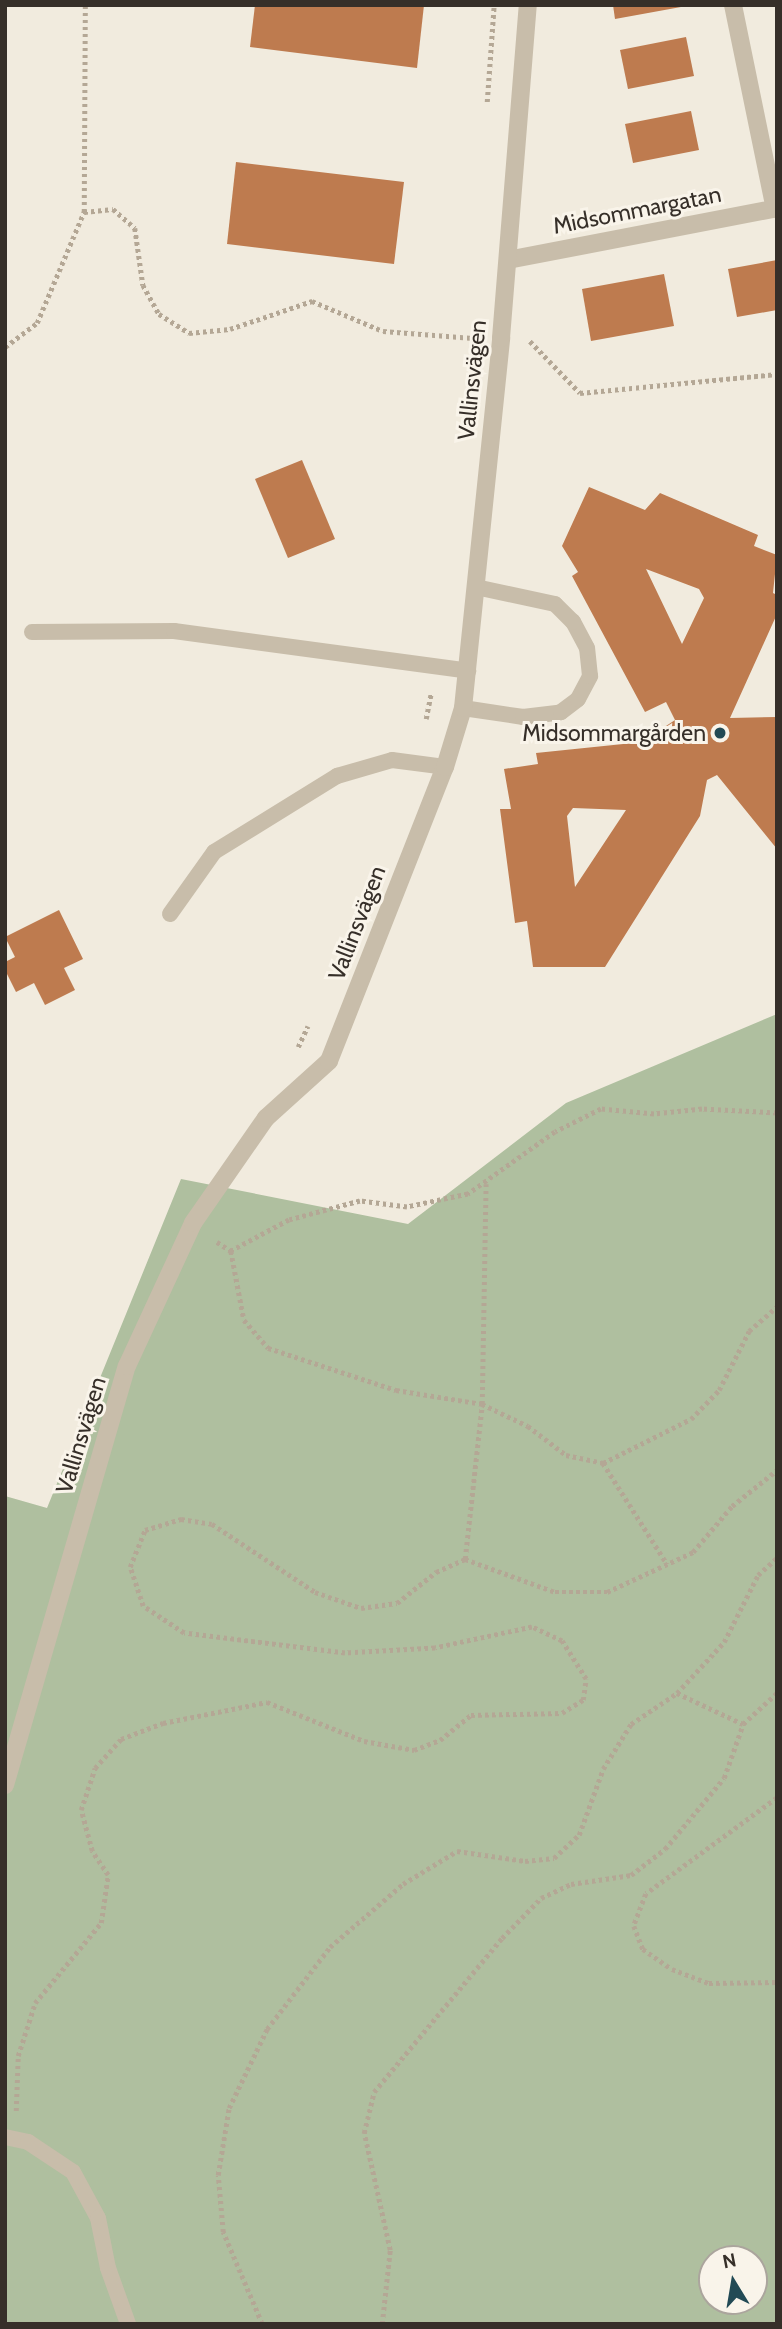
<!DOCTYPE html>
<meta charset="utf-8">
<style>
body{margin:0}
#map{position:relative;width:782px;height:2329px;overflow:hidden;background:#f1ebde;font-family:Cabin,sans-serif}
div>[style]{position:absolute}
[style*='--x']{left:calc(var(--x)*1px);top:calc(var(--y)*1px);width:calc(var(--w)*1px);rotate:calc(var(--a)*1deg)}
.green>*{inset:0;background:#afbf9f}
.building>*{inset:0;background:#be7b4f}
.path>*{height:4.5px;margin-top:-2.25px;transform-origin:0;background:repeating-linear-gradient(90deg,#b4a795 0 3.5px,transparent 0 7px)}
.service>*{height:16px;margin:-8px;padding:0 8px;transform-origin:8px;border-radius:8px;background:#c8bdaa}
.minor>*{height:18px;margin:-9px;padding:0 9px;transform-origin:9px;border-radius:9px;background:#c8bdaa}
.dots>*{width:19px;height:19px;translate:-50% -50%;box-sizing:border-box;border:4px solid #f9f4ea;border-radius:50%}
span{translate:-50% -50%;white-space:nowrap;text-align:center;line-height:1.15;-webkit-text-stroke:6px #f9f4ea;paint-order:stroke}
.street-label{font-size:23px;color:#362f29}
.poi-label{font-size:23px;color:#362f29}
.right{translate:-100% -50%;text-align:right}
.frame{position:absolute;inset:0;border:7px solid #362f29;pointer-events:none}
.north{position:absolute;left:698px;top:2245px;width:70px;height:70px;box-sizing:border-box;background:#f9f4ea;border:2px solid #aba59d;border-radius:50%;rotate:349deg;font-size:19px;font-weight:700;line-height:28px;text-align:center;color:#362f29}
.north::after{content:'';display:block;margin:auto;width:24px;height:32px;background:#224a55;clip-path:polygon(50% 0,100% 100%,50% 72%,0 100%)}
</style>
<div id="map">
<div class="green">
<div style="clip-path:polygon(evenodd,777px 1014px,777px 2324px,5px 2324px,5px 1496px,47px 1508px,181px 1179px,408px 1224px,566px 1103px,777px 1014px,712px 2259px,754px 2259px,754px 2301px,712px 2301px,712px 2259px)"></div>
</div>
<div class="building">
<div style="clip-path:polygon(255px 5px,424px 5px,417px 68px,250px 47px)"></div>
<div style="clip-path:polygon(613px 5px,681px 5px,681px 7px,615px 19px)"></div>
<div style="clip-path:polygon(686px 37px,694px 76px,628px 89px,620px 50px)"></div>
<div style="clip-path:polygon(691px 111px,699px 150px,633px 163px,625px 124px)"></div>
<div style="clip-path:polygon(236px 162px,404px 182px,394px 264px,227px 244px)"></div>
<div style="clip-path:polygon(777px 260px,777px 310px,737px 317px,728px 269px)"></div>
<div style="clip-path:polygon(664px 274px,674px 326px,591px 341px,582px 289px)"></div>
<div style="clip-path:polygon(302px 460px,335px 539px,288px 558px,255px 479px)"></div>
<div style="clip-path:polygon(evenodd,589px 487px,645px 510px,660px 493px,758px 535px,754px 546px,777px 555px,773px 593px,777px 595px,777px 614px,730px 718px,777px 717px,777px 849px,717px 775px,707px 780px,700px 816px,605px 967px,533px 967px,527px 921px,515px 923px,500px 809px,511px 809px,504px 769px,538px 764px,536px 753px,662px 740px,666px 726px,675px 720px,666px 702px,645px 712px,572px 576px,578px 572px,562px 546px,589px 487px,646px 569px,699px 589px,704px 598px,682px 644px,646px 569px,589px 487px,573px 808px,626px 810px,575px 887px,567px 816px,573px 808px)"></div>
<div style="clip-path:polygon(59px 910px,83px 959px,64px 968px,75px 990px,45px 1005px,34px 983px,16px 992px,5px 970px,5px 962px,15px 957px,5px 937px)"></div>
</div>
<div class="path">
<div style="--x:487;--y:102;--w:97;--a:-85.9"></div>
<div style="--x:84;--y:212;--w:207;--a:-89.7"></div>
<div style="--x:530;--y:341;--w:72;--a:46.1"></div>
<div style="--x:580;--y:393;--w:198;--a:-5.5"></div>
<div style="--x:5;--y:347;--w:40;--a:-37"></div>
<div style="--x:37;--y:323;--w:121;--a:-67.1"></div>
<div style="--x:84;--y:212;--w:29;--a:-6"></div>
<div style="--x:113;--y:209;--w:29;--a:41"></div>
<div style="--x:135;--y:228;--w:58;--a:82"></div>
<div style="--x:143;--y:285;--w:33;--a:61"></div>
<div style="--x:159;--y:314;--w:36;--a:32"></div>
<div style="--x:189;--y:333;--w:41;--a:-5.6"></div>
<div style="--x:230;--y:329;--w:87;--a:-18.9"></div>
<div style="--x:312;--y:301;--w:77;--a:22.9"></div>
<div style="--x:383;--y:331;--w:90;--a:4.4"></div>
<div style="--x:426;--y:719;--w:26;--a:-79"></div>
<div style="--x:298;--y:1047;--w:23;--a:-65"></div>
<div style="--x:777;--y:1113;--w:75;--a:-176.9"></div>
<div style="--x:702;--y:1109;--w:48;--a:174.1"></div>
<div style="--x:654;--y:1114;--w:53;--a:-174.6"></div>
<div style="--x:601;--y:1109;--w:51;--a:153.4"></div>
<div style="--x:555;--y:1132;--w:107;--a:144.5"></div>
<div style="--x:468;--y:1194;--w:62;--a:168"></div>
<div style="--x:407;--y:1207;--w:47;--a:-172.7"></div>
<div style="--x:360;--y:1201;--w:73;--a:165"></div>
<div style="--x:289;--y:1220;--w:66;--a:151.9"></div>
<div style="--x:231;--y:1251;--w:70;--a:79.3"></div>
<div style="--x:244;--y:1320;--w:37;--a:49"></div>
<div style="--x:268;--y:1348;--w:135;--a:18.2"></div>
<div style="--x:396;--y:1390;--w:87;--a:9.2"></div>
<div style="--x:482;--y:1404;--w:51;--a:25.6"></div>
<div style="--x:528;--y:1426;--w:48;--a:37.3"></div>
<div style="--x:566;--y:1455;--w:38;--a:12"></div>
<div style="--x:603;--y:1463;--w:98;--a:-26.6"></div>
<div style="--x:691;--y:1419;--w:40;--a:-46"></div>
<div style="--x:719;--y:1390;--w:66;--a:-63"></div>
<div style="--x:749;--y:1331;--w:37;--a:-41"></div>
<div style="--x:217;--y:1242;--w:17;--a:33"></div>
<div style="--x:603;--y:1463;--w:120;--a:57.6"></div>
<div style="--x:465;--y:1559;--w:156;--a:-83.7"></div>
<div style="--x:482;--y:1404;--w:220;--a:-89"></div>
<div style="--x:677;--y:1693;--w:73;--a:25.2"></div>
<div style="--x:777;--y:1798;--w:162;--a:143.8"></div>
<div style="--x:646;--y:1894;--w:34;--a:111"></div>
<div style="--x:634;--y:1926;--w:25;--a:69"></div>
<div style="--x:643;--y:1949;--w:35;--a:35"></div>
<div style="--x:672;--y:1969;--w:40;--a:21"></div>
<div style="--x:709;--y:1983;--w:68;--a:-0.8"></div>
<div style="--x:16;--y:2111;--w:55;--a:-87.9"></div>
<div style="--x:18;--y:2056;--w:56;--a:-72.2"></div>
<div style="--x:35;--y:2003;--w:104;--a:-50.5"></div>
<div style="--x:101;--y:1923;--w:49;--a:-81.7"></div>
<div style="--x:108;--y:1875;--w:29;--a:-124"></div>
<div style="--x:92;--y:1851;--w:42;--a:-105"></div>
<div style="--x:81;--y:1810;--w:44;--a:-71.6"></div>
<div style="--x:95;--y:1768;--w:39;--a:-48"></div>
<div style="--x:121;--y:1739;--w:45;--a:-20.9"></div>
<div style="--x:163;--y:1723;--w:106;--a:-11.4"></div>
<div style="--x:267;--y:1702;--w:105;--a:21.9"></div>
<div style="--x:364;--y:1741;--w:51;--a:10.2"></div>
<div style="--x:414;--y:1750;--w:28;--a:-21"></div>
<div style="--x:440;--y:1740;--w:40;--a:-39"></div>
<div style="--x:471;--y:1715;--w:91;--a:-1.3"></div>
<div style="--x:562;--y:1713;--w:25;--a:-32"></div>
<div style="--x:583;--y:1700;--w:21;--a:-82"></div>
<div style="--x:586;--y:1679;--w:45;--a:-122.3"></div>
<div style="--x:562;--y:1641;--w:33;--a:-155"></div>
<div style="--x:532;--y:1627;--w:99;--a:167.8"></div>
<div style="--x:435;--y:1648;--w:90;--a:176.8"></div>
<div style="--x:345;--y:1653;--w:162;--a:-172.9"></div>
<div style="--x:184;--y:1633;--w:49;--a:-146.6"></div>
<div style="--x:143;--y:1606;--w:41;--a:-108.4"></div>
<div style="--x:130;--y:1567;--w:40;--a:-68"></div>
<div style="--x:145;--y:1530;--w:38;--a:-17"></div>
<div style="--x:181;--y:1519;--w:31;--a:9"></div>
<div style="--x:212;--y:1524;--w:123;--a:33.4"></div>
<div style="--x:315;--y:1592;--w:49;--a:19.2"></div>
<div style="--x:361;--y:1608;--w:36;--a:-8"></div>
<div style="--x:397;--y:1603;--w:50;--a:-38.5"></div>
<div style="--x:436;--y:1572;--w:32;--a:-24"></div>
<div style="--x:465;--y:1559;--w:96;--a:20.1"></div>
<div style="--x:555;--y:1592;--w:52;--a:0"></div>
<div style="--x:607;--y:1592;--w:95;--a:-24.9"></div>
<div style="--x:693;--y:1552;--w:60;--a:-49.7"></div>
<div style="--x:732;--y:1506;--w:58;--a:-38.7"></div>
<div style="--x:262;--y:2324;--w:100;--a:-113"></div>
<div style="--x:223;--y:2232;--w:57;--a:-95"></div>
<div style="--x:218;--y:2175;--w:68;--a:-80.7"></div>
<div style="--x:229;--y:2108;--w:88;--a:-64.3"></div>
<div style="--x:267;--y:2029;--w:103;--a:-52.5"></div>
<div style="--x:330;--y:1947;--w:96;--a:-40.8"></div>
<div style="--x:403;--y:1884;--w:63;--a:-31.4"></div>
<div style="--x:457;--y:1851;--w:69;--a:8.4"></div>
<div style="--x:525;--y:1861;--w:29;--a:-6"></div>
<div style="--x:554;--y:1858;--w:34;--a:-43"></div>
<div style="--x:579;--y:1835;--w:70;--a:-70"></div>
<div style="--x:603;--y:1769;--w:53;--a:-58.1"></div>
<div style="--x:631;--y:1724;--w:55;--a:-34"></div>
<div style="--x:677;--y:1693;--w:69;--a:-47.3"></div>
<div style="--x:724;--y:1642;--w:75;--a:-63.1"></div>
<div style="--x:758;--y:1575;--w:25;--a:-42"></div>
<div style="--x:382;--y:2324;--w:74;--a:-83.8"></div>
<div style="--x:390;--y:2250;--w:120;--a:-102.5"></div>
<div style="--x:364;--y:2133;--w:42;--a:-76.3"></div>
<div style="--x:374;--y:2092;--w:200;--a:-50.3"></div>
<div style="--x:502;--y:1938;--w:56;--a:-45.7"></div>
<div style="--x:541;--y:1898;--w:33;--a:-25"></div>
<div style="--x:571;--y:1884;--w:61;--a:-8.5"></div>
<div style="--x:631;--y:1875;--w:43;--a:-37.4"></div>
<div style="--x:665;--y:1849;--w:92;--a:-50.3"></div>
<div style="--x:724;--y:1778;--w:57;--a:-70.6"></div>
<div style="--x:743;--y:1724;--w:46;--a:-42.4"></div>
</div>
<div class="service">
<div style="--x:32;--y:632;--w:142;--a:-0.4"></div>
<div style="--x:174;--y:631;--w:297;--a:7.7"></div>
<div style="--x:463;--y:708;--w:61;--a:8.5"></div>
<div style="--x:523;--y:717;--w:38;--a:-7"></div>
<div style="--x:561;--y:712;--w:21;--a:-37"></div>
<div style="--x:578;--y:699;--w:26;--a:-62"></div>
<div style="--x:590;--y:676;--w:28;--a:-96"></div>
<div style="--x:587;--y:648;--w:30;--a:-118"></div>
<div style="--x:573;--y:622;--w:25;--a:-135"></div>
<div style="--x:555;--y:604;--w:81;--a:-167.9"></div>
<div style="--x:170;--y:914;--w:76;--a:-54.6"></div>
<div style="--x:214;--y:852;--w:145;--a:-31.7"></div>
<div style="--x:337;--y:776;--w:57;--a:-16.2"></div>
<div style="--x:392;--y:760;--w:53;--a:7.5"></div>
<div style="--x:5;--y:2137;--w:24;--a:12"></div>
<div style="--x:28;--y:2142;--w:54;--a:33.7"></div>
<div style="--x:73;--y:2172;--w:52;--a:61.5"></div>
<div style="--x:98;--y:2218;--w:51;--a:78.7"></div>
<div style="--x:108;--y:2268;--w:59;--a:70.3"></div>
</div>
<div class="minor">
<div style="--x:733;--y:5;--w:208;--a:78.4"></div>
<div style="--x:508;--y:260;--w:274;--a:-10.9"></div>
<div style="--x:5;--y:1785;--w:436;--a:-73.8"></div>
<div style="--x:127;--y:1366;--w:157;--a:-65.2"></div>
<div style="--x:193;--y:1223;--w:128;--a:-55.2"></div>
<div style="--x:266;--y:1118;--w:85;--a:-42.1"></div>
<div style="--x:329;--y:1061;--w:316;--a:-68.5"></div>
<div style="--x:445;--y:767;--w:62;--a:-73"></div>
<div style="--x:463;--y:708;--w:372;--a:-84.1"></div>
<div style="--x:501;--y:338;--w:334;--a:-85.4"></div>
</div>
<div class="dots">
<div style="left:720px;top:733px;background:#224a55"></div>
</div>
<div class="street-label">
<span style="left:637px;top:210px;rotate:-11deg">Midsommargatan</span>
<span style="left:472px;top:380px;rotate:-84deg">Vallinsvägen</span>
<span style="left:357px;top:923px;rotate:-69deg">Vallinsvägen</span>
<span style="left:81px;top:1435px;rotate:-73deg">Vallinsvägen</span>
</div>
<div class="poi-label">
<span class="right" style="left:706px;top:733px">Midsommargården</span>
</div>
<div class="frame"></div>
<div class="north">N</div>
</div>
